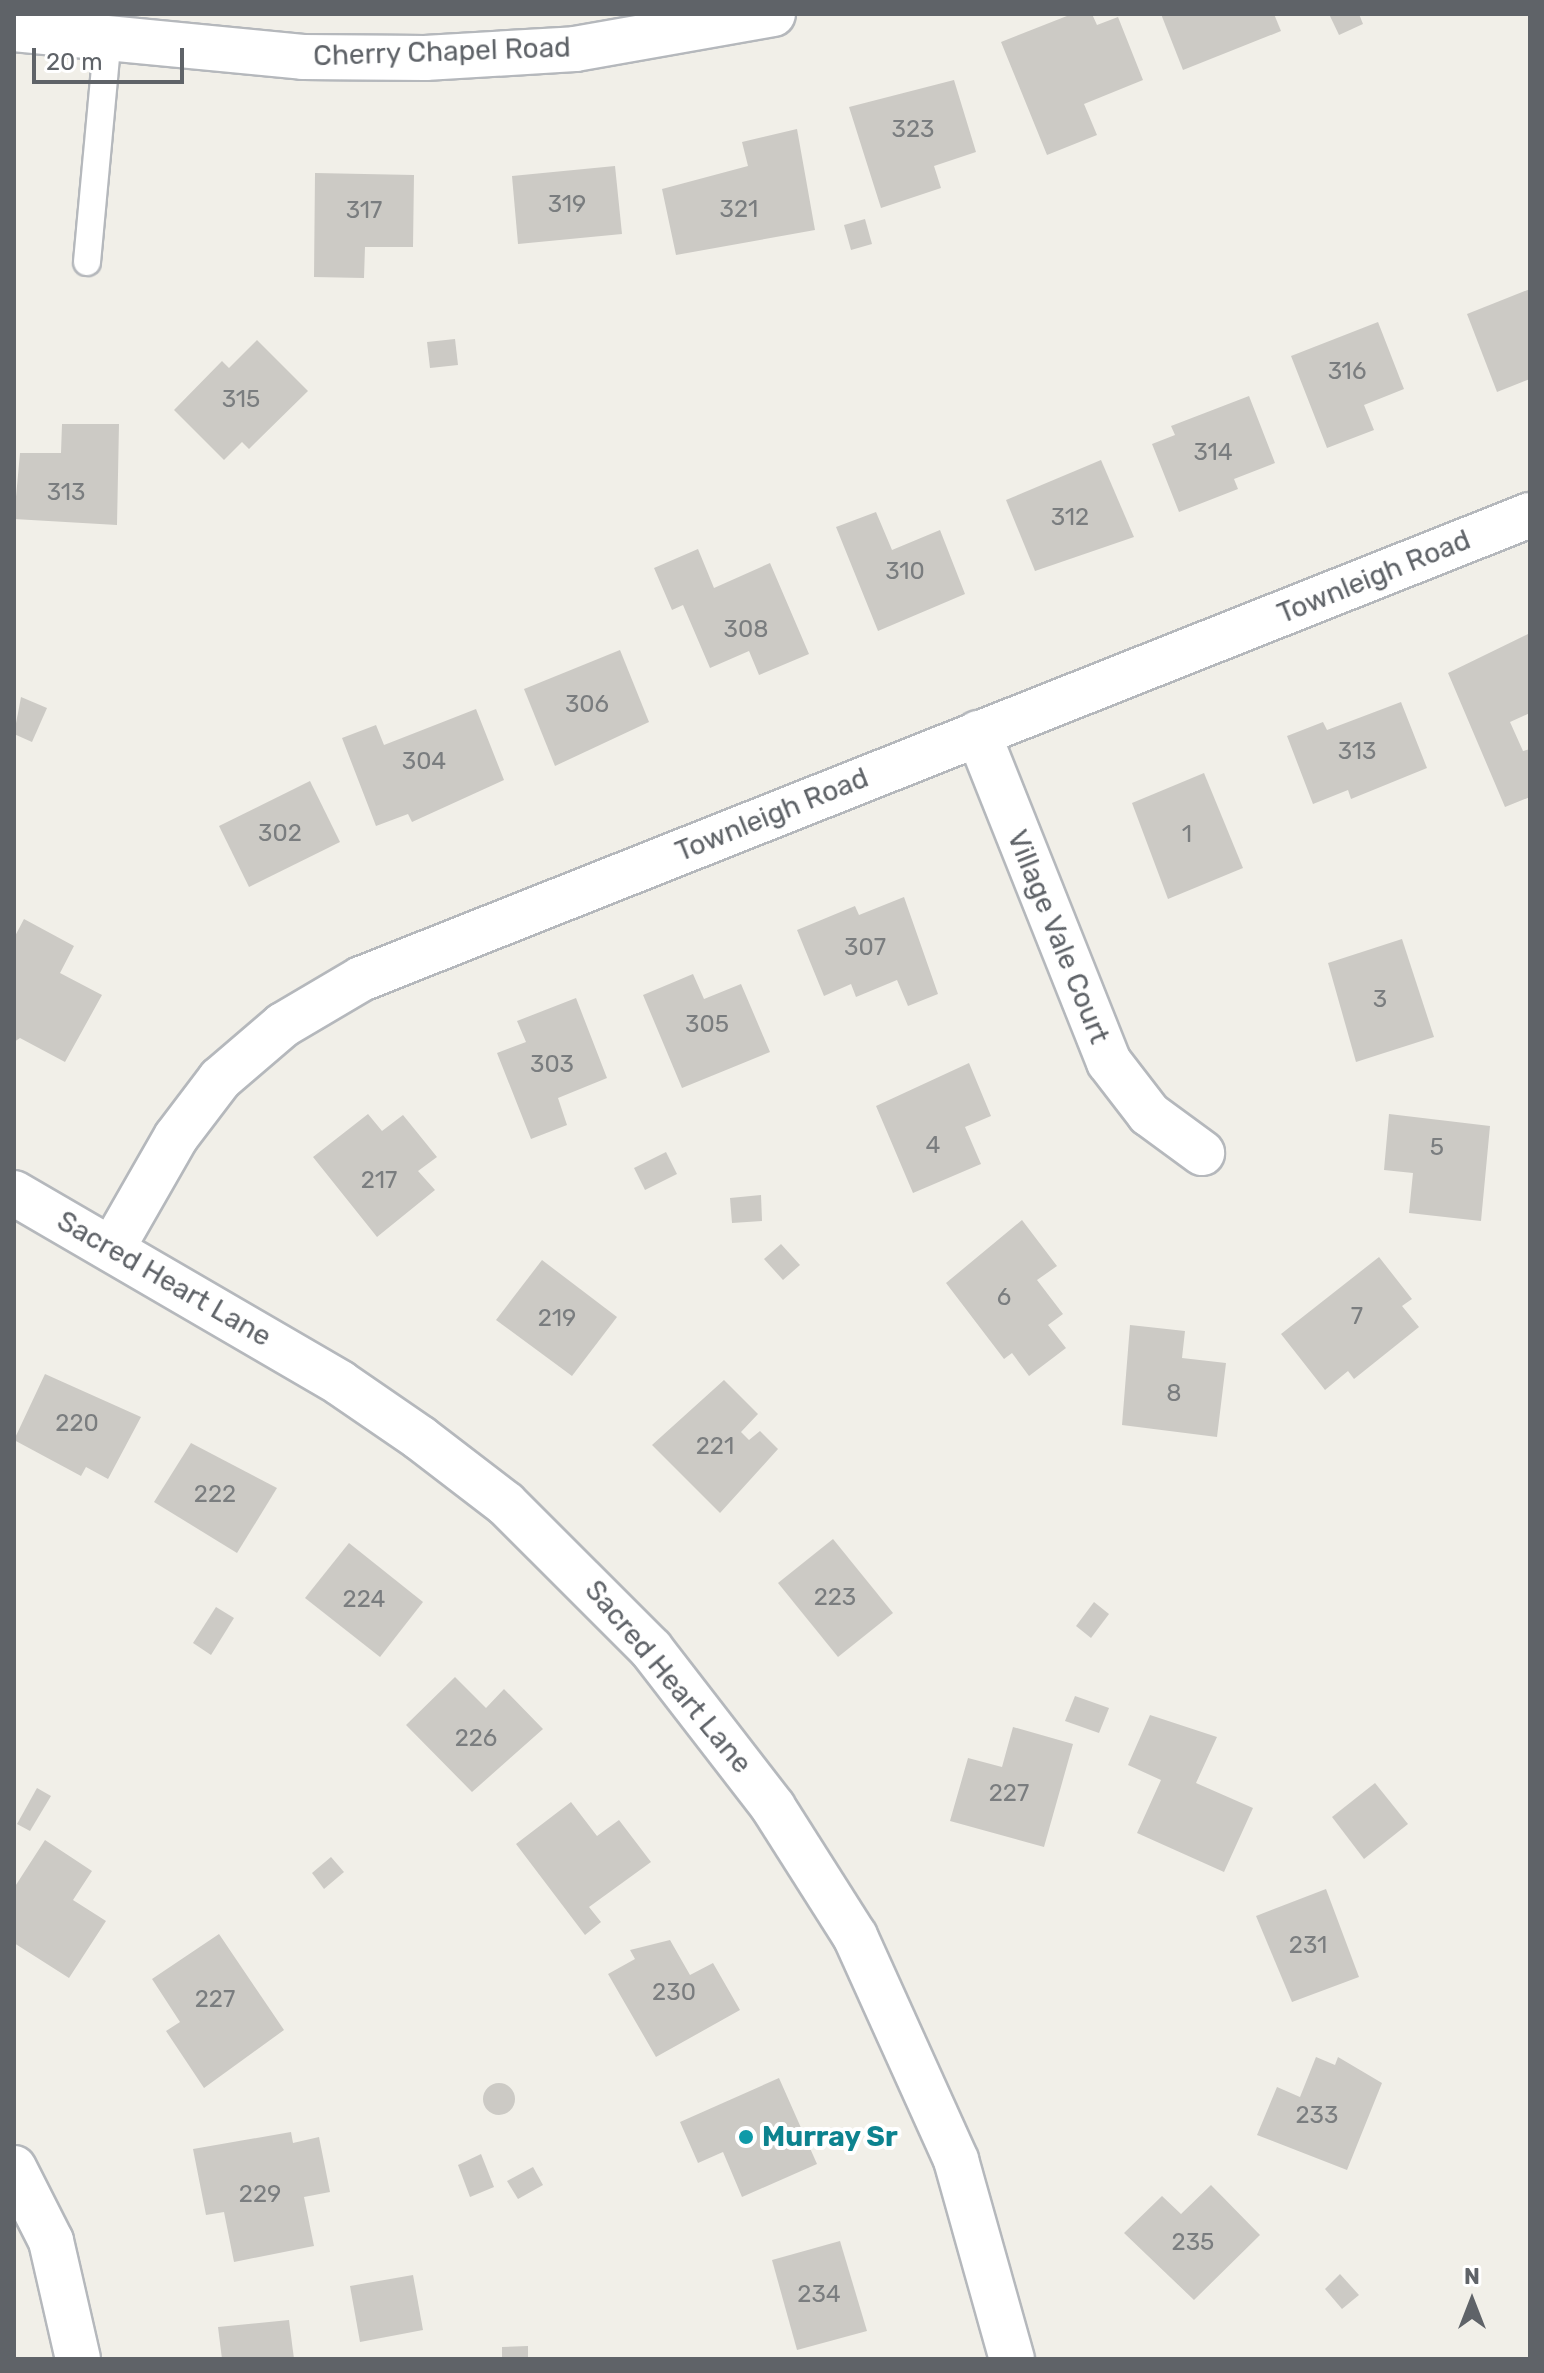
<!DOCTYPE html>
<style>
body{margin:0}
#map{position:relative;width:1544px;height:2373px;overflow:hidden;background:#f1efe8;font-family:Rubik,sans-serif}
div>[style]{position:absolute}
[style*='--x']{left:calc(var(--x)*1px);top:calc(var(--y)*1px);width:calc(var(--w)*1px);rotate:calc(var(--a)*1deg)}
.building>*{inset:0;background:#cccac5}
.round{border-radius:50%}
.roads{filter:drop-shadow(2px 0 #b5b8bc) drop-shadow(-2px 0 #b5b8bc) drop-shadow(0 2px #b5b8bc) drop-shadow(0 -2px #b5b8bc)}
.service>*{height:26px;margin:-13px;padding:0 13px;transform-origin:13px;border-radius:13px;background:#fff}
.minor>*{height:44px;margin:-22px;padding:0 22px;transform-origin:22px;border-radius:22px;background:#fff}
.tertiary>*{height:44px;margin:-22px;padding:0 22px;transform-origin:22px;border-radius:22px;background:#fff}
.dots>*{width:22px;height:22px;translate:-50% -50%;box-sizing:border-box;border:4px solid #fff;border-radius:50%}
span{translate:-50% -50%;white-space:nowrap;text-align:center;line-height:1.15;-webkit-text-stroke:8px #fff;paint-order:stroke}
.number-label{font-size:24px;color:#7a7d7f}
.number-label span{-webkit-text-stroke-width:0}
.street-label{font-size:28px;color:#5f6368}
.culture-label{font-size:28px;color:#0d838f;font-weight:700}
.left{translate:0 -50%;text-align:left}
.frame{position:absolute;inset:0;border:16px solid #5f6368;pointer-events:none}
.north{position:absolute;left:1432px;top:2261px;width:80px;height:80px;-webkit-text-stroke:6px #fff;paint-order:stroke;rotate:0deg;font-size:22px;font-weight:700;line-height:32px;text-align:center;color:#5f6368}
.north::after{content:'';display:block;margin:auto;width:28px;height:36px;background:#5f6368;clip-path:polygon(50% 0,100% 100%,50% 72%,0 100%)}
.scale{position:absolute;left:32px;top:48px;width:152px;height:36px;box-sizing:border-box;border:4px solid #5f6368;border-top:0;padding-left:10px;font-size:24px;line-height:28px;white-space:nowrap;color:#5f6368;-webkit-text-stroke:6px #fff;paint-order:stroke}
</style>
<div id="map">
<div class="building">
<div style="clip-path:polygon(1072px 14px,1092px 14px,1097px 25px,1118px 17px,1143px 80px,1084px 104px,1097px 135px,1047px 155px,1001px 42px)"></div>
<div style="clip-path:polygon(1161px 14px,1274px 14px,1281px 31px,1183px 70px)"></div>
<div style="clip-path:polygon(1329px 14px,1359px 14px,1363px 24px,1339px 35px)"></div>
<div style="clip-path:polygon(954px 80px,976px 152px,934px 166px,941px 188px,881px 208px,849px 107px)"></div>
<div style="clip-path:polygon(797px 129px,815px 230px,676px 255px,662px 189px,748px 166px,742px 142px)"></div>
<div style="clip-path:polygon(615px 166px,622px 234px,518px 244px,512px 176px)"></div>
<div style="clip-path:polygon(315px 173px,414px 175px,413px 247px,365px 247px,364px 278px,314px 277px)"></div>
<div style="clip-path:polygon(865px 219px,872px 244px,851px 250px,844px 225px)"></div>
<div style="clip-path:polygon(1530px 289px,1530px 379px,1497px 392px,1467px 314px)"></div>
<div style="clip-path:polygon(1378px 322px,1404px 389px,1364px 405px,1374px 430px,1327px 448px,1291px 356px)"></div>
<div style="clip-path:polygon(455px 339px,458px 365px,430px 368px,427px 342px)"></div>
<div style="clip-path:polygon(257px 340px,308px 391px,249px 449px,242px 442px,224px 460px,174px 410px,222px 361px,229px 368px)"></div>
<div style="clip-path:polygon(1249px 396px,1275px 463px,1234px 479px,1238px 489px,1179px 512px,1152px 444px,1175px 435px,1171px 426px)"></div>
<div style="clip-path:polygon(62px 424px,119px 424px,117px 525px,14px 519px,20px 453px,61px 453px)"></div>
<div style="clip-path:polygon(1101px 460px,1134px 537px,1035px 571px,1006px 500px)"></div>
<div style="clip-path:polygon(876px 512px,892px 550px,940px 530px,965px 594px,878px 631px,836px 527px)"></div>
<div style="clip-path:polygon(698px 549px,714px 588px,770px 563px,809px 654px,759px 675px,749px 651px,710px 668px,683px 605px,672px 610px,654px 568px)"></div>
<div style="clip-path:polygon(1530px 633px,1530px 713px,1510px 722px,1523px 751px,1530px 749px,1530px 797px,1505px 807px,1448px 673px)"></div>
<div style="clip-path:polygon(620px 650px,649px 722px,555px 766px,524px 689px)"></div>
<div style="clip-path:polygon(21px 697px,47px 708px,32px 742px,14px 734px)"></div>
<div style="clip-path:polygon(1401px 702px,1427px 768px,1351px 799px,1348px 790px,1313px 804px,1287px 736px,1323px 722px,1327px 730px)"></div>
<div style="clip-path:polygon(476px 709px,504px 780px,412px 822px,408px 814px,376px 826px,342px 738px,376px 725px,384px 745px)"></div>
<div style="clip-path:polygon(1204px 773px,1243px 868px,1168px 899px,1132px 803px)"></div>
<div style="clip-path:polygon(310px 781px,340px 842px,249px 887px,219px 826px)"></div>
<div style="clip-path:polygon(904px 897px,938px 994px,908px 1006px,897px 980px,856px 997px,851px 984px,824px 996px,797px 930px,855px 906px,859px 915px)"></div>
<div style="clip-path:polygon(24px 919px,74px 946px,60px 973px,102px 995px,65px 1062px,20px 1038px,14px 1042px,14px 938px)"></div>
<div style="clip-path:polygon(1402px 939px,1434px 1037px,1356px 1062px,1328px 963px)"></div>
<div style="clip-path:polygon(693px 974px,704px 999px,741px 984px,770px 1052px,682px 1088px,643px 995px)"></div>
<div style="clip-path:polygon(576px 998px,607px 1078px,558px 1098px,567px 1125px,531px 1139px,497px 1053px,526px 1042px,517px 1021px)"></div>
<div style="clip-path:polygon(969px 1063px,991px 1116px,965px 1127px,981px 1164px,913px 1193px,876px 1106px)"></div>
<div style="clip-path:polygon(368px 1114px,382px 1131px,403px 1115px,437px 1157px,418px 1171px,435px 1190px,377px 1237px,313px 1157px)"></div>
<div style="clip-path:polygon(1389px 1114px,1490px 1126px,1481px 1221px,1409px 1213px,1413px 1173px,1384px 1170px)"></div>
<div style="clip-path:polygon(666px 1152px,677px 1174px,645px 1190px,634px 1168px)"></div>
<div style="clip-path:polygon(761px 1195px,762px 1221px,732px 1223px,730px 1198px)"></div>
<div style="clip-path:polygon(1022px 1220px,1057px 1266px,1037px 1280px,1063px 1314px,1048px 1325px,1066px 1348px,1029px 1376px,1012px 1353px,1004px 1359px,946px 1283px)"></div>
<div style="clip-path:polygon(781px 1244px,800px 1265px,783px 1280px,764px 1259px)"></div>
<div style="clip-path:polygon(1379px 1257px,1412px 1299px,1402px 1306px,1419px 1327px,1354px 1379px,1348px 1371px,1325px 1390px,1281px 1334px)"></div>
<div style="clip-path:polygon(542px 1260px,617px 1317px,572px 1376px,496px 1320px)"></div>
<div style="clip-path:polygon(1130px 1325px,1185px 1331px,1182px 1358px,1226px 1363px,1217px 1437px,1122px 1425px)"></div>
<div style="clip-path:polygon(45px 1374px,141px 1417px,108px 1479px,86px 1467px,81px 1476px,14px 1440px)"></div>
<div style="clip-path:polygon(724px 1380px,758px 1414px,741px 1432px,749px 1440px,760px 1431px,778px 1449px,720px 1513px,652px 1445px)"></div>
<div style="clip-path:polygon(191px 1443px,277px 1488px,237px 1553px,154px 1502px)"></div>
<div style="clip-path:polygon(833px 1539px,893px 1613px,838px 1657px,778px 1583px)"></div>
<div style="clip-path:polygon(349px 1543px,423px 1602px,380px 1657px,305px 1598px)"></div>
<div style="clip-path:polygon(1094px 1602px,1109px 1614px,1091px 1638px,1076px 1626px)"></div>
<div style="clip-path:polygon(216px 1607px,234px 1618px,211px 1655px,193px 1643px)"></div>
<div style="clip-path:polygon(455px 1677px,486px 1708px,504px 1689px,543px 1729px,472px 1792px,406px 1725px)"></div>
<div style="clip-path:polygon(1075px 1696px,1109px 1708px,1099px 1733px,1065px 1721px)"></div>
<div style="clip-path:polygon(1150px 1715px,1217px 1737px,1196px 1783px,1253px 1808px,1224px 1872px,1137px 1833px,1161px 1780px,1128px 1765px)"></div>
<div style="clip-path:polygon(1013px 1727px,1073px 1744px,1044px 1847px,950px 1821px,968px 1758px,1002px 1767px)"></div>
<div style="clip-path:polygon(1375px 1783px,1408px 1824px,1364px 1859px,1332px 1817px)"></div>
<div style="clip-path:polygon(37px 1788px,51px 1796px,30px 1831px,17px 1824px)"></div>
<div style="clip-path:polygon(571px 1802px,597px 1836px,619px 1820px,651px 1862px,589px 1907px,601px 1922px,585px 1935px,516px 1844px)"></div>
<div style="clip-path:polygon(45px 1840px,92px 1871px,73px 1900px,106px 1921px,69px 1978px,14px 1943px,14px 1888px)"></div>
<div style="clip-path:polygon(331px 1857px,344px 1872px,324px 1889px,312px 1873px)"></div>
<div style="clip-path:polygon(1326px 1889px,1359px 1977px,1292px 2002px,1256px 1916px)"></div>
<div style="clip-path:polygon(219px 1934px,284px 2030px,204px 2088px,166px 2031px,180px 2022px,152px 1979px)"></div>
<div style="clip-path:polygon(670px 1940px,690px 1975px,713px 1963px,740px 2010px,656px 2057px,608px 1974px,635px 1959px,630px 1950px)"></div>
<div style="clip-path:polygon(1316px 2057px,1335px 2065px,1338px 2057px,1382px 2083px,1347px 2170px,1257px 2135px,1277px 2087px,1300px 2097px)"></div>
<div style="clip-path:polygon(779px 2078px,817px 2164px,742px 2197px,723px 2152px,698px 2163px,680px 2122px)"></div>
<div class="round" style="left:483px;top:2083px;width:32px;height:32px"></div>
<div style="clip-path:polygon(291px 2132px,293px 2143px,319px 2137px,330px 2192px,304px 2197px,314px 2246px,234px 2262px,224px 2212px,206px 2215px,193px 2149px)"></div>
<div style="clip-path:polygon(481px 2154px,494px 2187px,470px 2197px,458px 2165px)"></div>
<div style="clip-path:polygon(533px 2167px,543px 2185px,518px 2199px,507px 2181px)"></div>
<div style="clip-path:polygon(1211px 2185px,1260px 2235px,1194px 2300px,1124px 2233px,1162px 2196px,1181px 2214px)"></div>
<div style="clip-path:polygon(840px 2241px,867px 2331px,797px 2350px,772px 2260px)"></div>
<div style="clip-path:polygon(1340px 2274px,1359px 2295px,1342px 2309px,1325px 2289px)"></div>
<div style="clip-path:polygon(413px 2275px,423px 2330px,360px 2342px,350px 2286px)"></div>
<div style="clip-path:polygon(289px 2320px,294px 2359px,222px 2359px,218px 2327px)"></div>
<div style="clip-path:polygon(528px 2346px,528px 2359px,502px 2359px,502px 2347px)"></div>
</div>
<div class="roads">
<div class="service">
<div style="--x:87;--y:262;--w:226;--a:-84.7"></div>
</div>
<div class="minor">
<div style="--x:14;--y:29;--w:290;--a:5.5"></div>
<div style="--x:303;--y:57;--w:122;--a:0.5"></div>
<div style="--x:425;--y:58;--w:150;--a:-3.4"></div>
<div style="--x:575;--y:49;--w:201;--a:-10"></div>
<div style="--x:978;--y:733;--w:354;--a:68.3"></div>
<div style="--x:1109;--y:1062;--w:66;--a:52.4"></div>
<div style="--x:1149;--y:1114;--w:66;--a:36.3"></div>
<div style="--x:113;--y:1247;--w:127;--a:-60.2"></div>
<div style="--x:176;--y:1137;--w:73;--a:-52.8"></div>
<div style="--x:220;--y:1079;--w:83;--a:-40.6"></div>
<div style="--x:283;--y:1025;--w:91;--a:-30.5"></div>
<div style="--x:361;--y:979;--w:1258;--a:-21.65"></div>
<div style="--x:14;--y:2168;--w:82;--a:63.1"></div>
<div style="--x:51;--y:2241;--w:121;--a:77.1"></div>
</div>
<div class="tertiary">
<div style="--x:14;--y:1193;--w:377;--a:30.2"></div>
<div style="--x:340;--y:1383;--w:97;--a:34.5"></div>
<div style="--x:420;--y:1438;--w:108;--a:37.5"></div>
<div style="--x:506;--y:1504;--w:205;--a:45"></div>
<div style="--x:651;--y:1649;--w:200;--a:52.3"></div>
<div style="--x:773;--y:1807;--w:153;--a:57.6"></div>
<div style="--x:855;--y:1936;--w:246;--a:65.7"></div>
<div style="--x:956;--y:2160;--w:207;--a:74.3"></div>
</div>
</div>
<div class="dots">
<div style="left:746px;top:2137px;background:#0f9aa8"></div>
</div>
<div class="number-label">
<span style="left:913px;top:130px">323</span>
<span style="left:567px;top:205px">319</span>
<span style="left:739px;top:210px">321</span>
<span style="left:364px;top:211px">317</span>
<span style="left:1347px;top:372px">316</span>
<span style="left:241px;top:400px">315</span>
<span style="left:1213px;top:453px">314</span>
<span style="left:66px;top:493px">313</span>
<span style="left:1070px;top:518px">312</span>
<span style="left:905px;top:572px">310</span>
<span style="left:746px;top:630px">308</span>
<span style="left:587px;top:705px">306</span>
<span style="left:1357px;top:752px">313</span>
<span style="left:424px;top:762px">304</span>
<span style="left:280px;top:834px">302</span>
<span style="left:1187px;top:835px">1</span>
<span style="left:865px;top:948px">307</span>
<span style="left:1380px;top:1000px">3</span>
<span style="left:707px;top:1025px">305</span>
<span style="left:552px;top:1065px">303</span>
<span style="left:933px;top:1146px">4</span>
<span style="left:1437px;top:1148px">5</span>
<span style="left:379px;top:1181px">217</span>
<span style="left:1004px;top:1298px">6</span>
<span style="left:1357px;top:1317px">7</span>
<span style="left:557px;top:1319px">219</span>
<span style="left:1174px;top:1394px">8</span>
<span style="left:77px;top:1424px">220</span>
<span style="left:715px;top:1447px">221</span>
<span style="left:215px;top:1495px">222</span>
<span style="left:835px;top:1598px">223</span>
<span style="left:364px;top:1600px">224</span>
<span style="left:476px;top:1739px">226</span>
<span style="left:1009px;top:1794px">227</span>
<span style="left:1308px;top:1946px">231</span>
<span style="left:674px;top:1993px">230</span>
<span style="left:215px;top:2000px">227</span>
<span style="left:1317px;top:2116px">233</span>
<span style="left:260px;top:2195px">229</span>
<span style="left:1193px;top:2243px">235</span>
<span style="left:819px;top:2295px">234</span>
</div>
<div class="street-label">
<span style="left:442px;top:52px;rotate:-2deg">Cherry Chapel Road</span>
<span style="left:1374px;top:577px;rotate:-22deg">Townleigh Road</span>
<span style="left:772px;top:815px;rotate:-22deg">Townleigh Road</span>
<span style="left:1058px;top:937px;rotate:68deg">Village Vale Court</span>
<span style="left:164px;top:1279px;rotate:30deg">Sacred Heart Lane</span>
<span style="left:668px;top:1677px;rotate:50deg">Sacred Heart Lane</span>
</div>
<div class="culture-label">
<span class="left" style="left:762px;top:2137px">Murray Sr</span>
</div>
<div class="frame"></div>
<div class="north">N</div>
<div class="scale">20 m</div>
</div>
